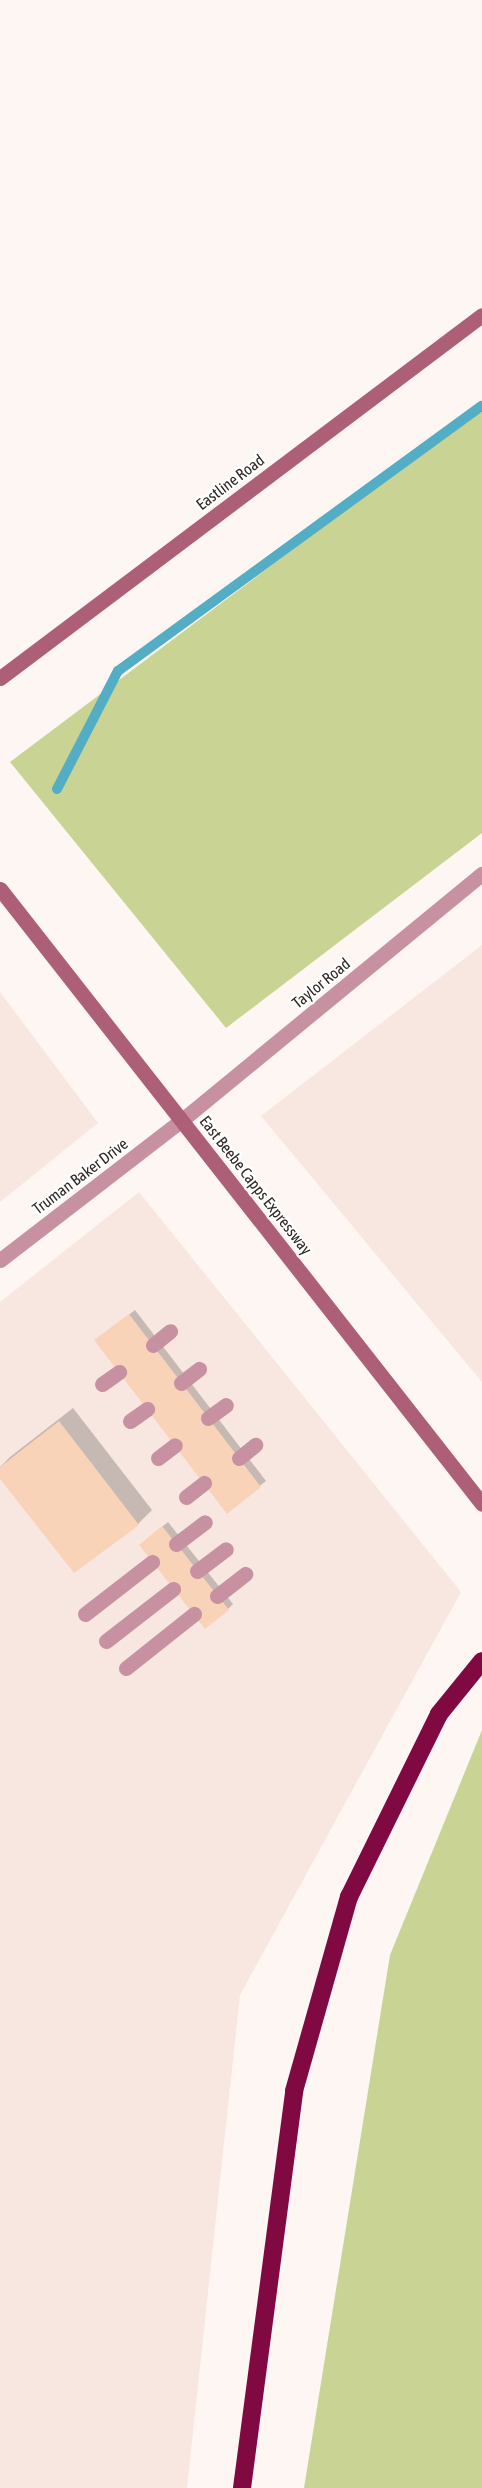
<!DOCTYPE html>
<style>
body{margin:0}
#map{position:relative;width:482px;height:2488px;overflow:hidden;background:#fef6f2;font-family:"Asap Condensed",sans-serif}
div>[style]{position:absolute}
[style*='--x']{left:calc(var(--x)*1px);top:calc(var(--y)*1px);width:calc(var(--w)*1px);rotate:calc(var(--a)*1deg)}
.built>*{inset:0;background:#f8e7e0}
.green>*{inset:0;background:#c9d494}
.shadow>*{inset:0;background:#0003}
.stream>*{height:10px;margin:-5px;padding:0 5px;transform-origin:5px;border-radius:5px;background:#53adc5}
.building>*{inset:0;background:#f9d3b8}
.lane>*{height:15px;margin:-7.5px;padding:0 7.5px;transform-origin:7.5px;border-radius:7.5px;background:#c891a1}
.street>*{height:15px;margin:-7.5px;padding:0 7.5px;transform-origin:7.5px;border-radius:7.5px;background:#c891a1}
.secondary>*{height:15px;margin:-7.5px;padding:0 7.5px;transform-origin:7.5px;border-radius:7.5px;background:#ac5f77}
.highway>*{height:18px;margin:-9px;padding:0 9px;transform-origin:9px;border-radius:9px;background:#800942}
span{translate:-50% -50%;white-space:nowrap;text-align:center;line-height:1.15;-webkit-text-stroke:5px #fff;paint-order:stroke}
.street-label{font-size:16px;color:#2e2723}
</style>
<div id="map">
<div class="built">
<div style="clip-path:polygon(482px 945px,482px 1382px,261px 1116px)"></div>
<div style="clip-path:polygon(0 992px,98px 1123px,0 1202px)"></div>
<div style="clip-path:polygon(139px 1192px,461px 1592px,240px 1995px,187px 2488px,0 2488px,0 1302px)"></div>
</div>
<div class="green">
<div style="clip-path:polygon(482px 407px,482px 833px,226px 1028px,10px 762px)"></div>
<div style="clip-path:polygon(482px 1730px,482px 2488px,304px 2488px,390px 1955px)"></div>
</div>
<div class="shadow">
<div style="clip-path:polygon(135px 1310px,266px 1481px,227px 1511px,102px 1335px)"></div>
<div style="clip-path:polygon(73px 1408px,152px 1510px,138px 1524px,75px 1571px,0 1476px,0 1467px,10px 1457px)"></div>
<div style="clip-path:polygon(168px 1522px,233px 1604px,228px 1609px,146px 1540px)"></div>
</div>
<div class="stream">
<div style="--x:57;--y:789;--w:133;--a:-62.7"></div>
<div style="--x:118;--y:671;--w:450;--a:-36.1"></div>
</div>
<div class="building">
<div style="clip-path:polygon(129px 1314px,261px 1487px,227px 1514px,94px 1340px)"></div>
<div style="clip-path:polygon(59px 1421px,139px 1525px,74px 1573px,0 1479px,0 1467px)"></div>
<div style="clip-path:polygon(162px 1526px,229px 1610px,205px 1629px,139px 1545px)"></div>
</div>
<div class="lane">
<div style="--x:153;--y:1345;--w:22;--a:-39"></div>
<div style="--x:181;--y:1383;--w:23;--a:-38"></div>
<div style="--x:102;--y:1384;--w:21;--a:-35"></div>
<div style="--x:208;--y:1418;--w:22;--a:-36"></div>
<div style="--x:130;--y:1421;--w:21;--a:-35"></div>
<div style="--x:158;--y:1458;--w:21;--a:-37"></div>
<div style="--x:239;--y:1458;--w:21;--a:-39"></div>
<div style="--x:186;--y:1497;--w:23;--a:-38"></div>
<div style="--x:176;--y:1544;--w:36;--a:-37"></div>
<div style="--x:197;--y:1571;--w:36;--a:-37"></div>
<div style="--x:217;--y:1596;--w:36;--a:-38"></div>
<div style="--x:85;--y:1614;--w:85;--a:-37.8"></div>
<div style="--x:106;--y:1641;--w:85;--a:-37.8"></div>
<div style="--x:126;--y:1668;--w:87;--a:-38.5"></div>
</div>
<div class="street">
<div style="--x:0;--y:1260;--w:230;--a:-37.6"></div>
<div style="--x:182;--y:1120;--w:388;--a:-39.4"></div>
</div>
<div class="secondary">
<div style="--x:0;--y:678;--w:603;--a:-36.98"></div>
<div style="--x:0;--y:889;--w:781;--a:51.91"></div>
</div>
<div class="highway">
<div style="--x:242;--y:2488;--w:400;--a:-82.5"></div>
<div style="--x:294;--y:2091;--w:202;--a:-74.2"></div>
<div style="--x:349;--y:1897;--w:204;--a:-63.8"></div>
<div style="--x:439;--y:1714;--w:68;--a:-50.9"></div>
</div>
<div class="street-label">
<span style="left:230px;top:482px;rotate:-37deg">Eastline Road</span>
<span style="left:321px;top:983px;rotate:-39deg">Taylor Road</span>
<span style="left:80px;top:1176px;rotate:-37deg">Truman Baker Drive</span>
<span style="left:256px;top:1185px;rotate:52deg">East Beebe Capps Expressway</span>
</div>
</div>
